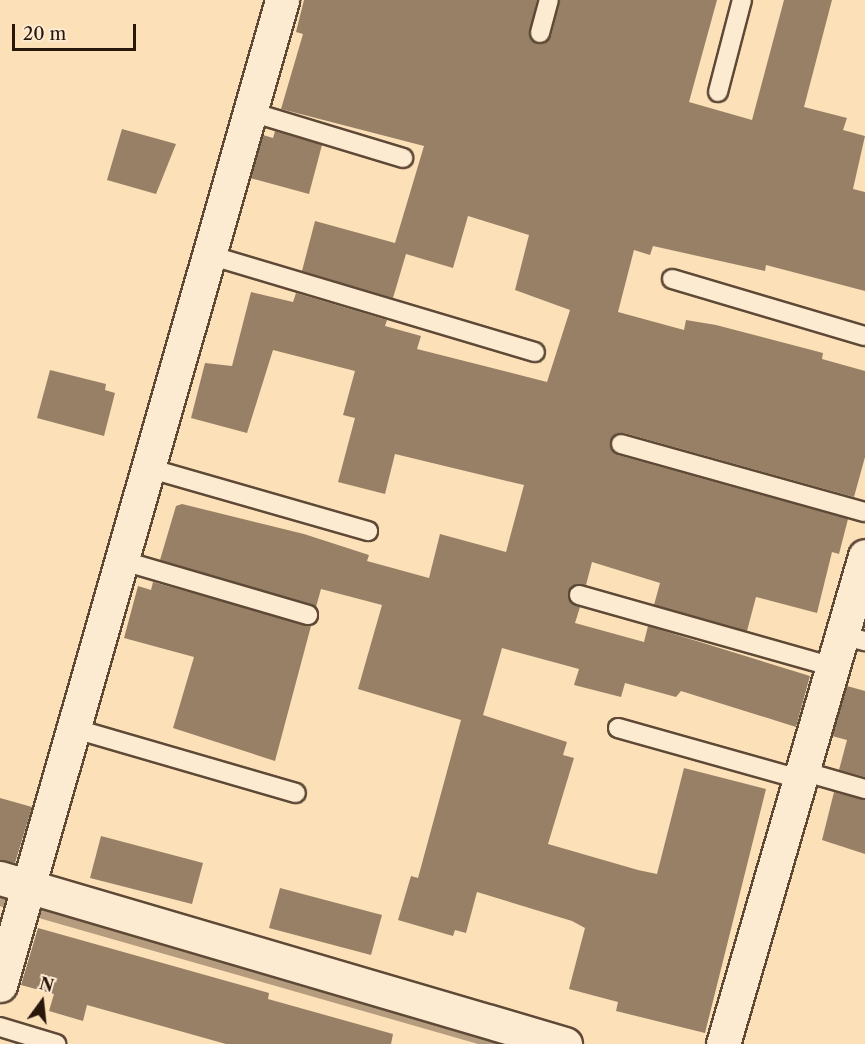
<!DOCTYPE html>
<style>
body{margin:0}
#map{position:relative;width:865px;height:1044px;overflow:hidden;background:#fce0b8;font-family:"Libre Caslon Text",serif}
div>[style]{position:absolute}
[style*='--x']{left:calc(var(--x)*1px);top:calc(var(--y)*1px);width:calc(var(--w)*1px);rotate:calc(var(--a)*1deg)}
.stream>*{height:12px;margin:-6px;padding:0 6px;transform-origin:6px;border-radius:6px;background:#b59c7e}
.building>*{inset:0;background:#978065}
.roads{filter:drop-shadow(2px 0 #5e4937) drop-shadow(-2px 0 #5e4937) drop-shadow(0 2px #5e4937) drop-shadow(0 -2px #5e4937)}
.service>*{height:18px;margin:-9px;padding:0 9px;transform-origin:9px;border-radius:9px;background:#fdebd1}
.minor>*{height:33px;margin:-16.5px;padding:0 16.5px;transform-origin:16.5px;border-radius:16.5px;background:#fdebd1}
span{translate:-50% -50%;white-space:nowrap;text-align:center;line-height:1.15;-webkit-text-stroke:4.5px #fdebd1;paint-order:stroke}
.north{position:absolute;left:12px;top:972px;width:60px;height:60px;-webkit-text-stroke:4px #fdebd1;paint-order:stroke;rotate:15deg;font-size:16px;font-weight:700;line-height:24px;text-align:center;color:#2a170c}
.north::after{content:'';display:block;margin:auto;width:21px;height:27px;background:#2a170c;clip-path:polygon(50% 0,100% 100%,50% 72%,0 100%)}
.scale{position:absolute;left:12px;top:24px;width:124px;height:27px;box-sizing:border-box;border:3px solid #2a170c;border-top:0;padding-left:8px;font-size:18px;line-height:21px;white-space:nowrap;color:#2a170c;-webkit-text-stroke:4px #fdebd1;paint-order:stroke}
</style>
<div id="map">
<div class="stream">
<div style="--x:0;--y:900;--w:8;--a:14"></div>
<div style="--x:43;--y:913;--w:475;--a:16"></div>
</div>
<div class="building">
<div style="clip-path:polygon(304px 0,537px 0,529px 35px,542px 44px,551px 36px,560px 0,717px 0,689px 102px,752px 120px,784px 0,832px 0,804px 107px,847px 118px,843px 130px,865px 136px,853px 189px,865px 192px,865px 291px,766px 265px,765px 271px,653px 246px,650px 255px,634px 250px,618px 312px,684px 330px,686px 320px,716px 325px,823px 353px,822px 359px,865px 371px,865px 457px,854px 497px,624px 433px,610px 442px,618px 455px,848px 519px,839px 554px,832px 552px,817px 613px,756px 597px,747px 631px,654px 605px,660px 583px,592px 562px,586px 585px,576px 584px,568px 593px,571px 602px,580px 607px,575px 623px,644px 642px,648px 626px,810px 676px,796px 727px,681px 691px,676px 697px,625px 683px,621px 697px,574px 685px,579px 669px,502px 648px,483px 715px,567px 742px,563px 755px,574px 758px,548px 844px,638px 870px,657px 874px,684px 768px,766px 789px,705px 1033px,616px 1011px,618px 1002px,569px 989px,585px 928px,572px 921px,477px 892px,466px 933px,455px 930px,453px 936px,398px 920px,411px 876px,418px 878px,461px 720px,358px 689px,382px 605px,321px 589px,316px 607px,160px 560px,176px 506px,182px 504px,304px 534px,369px 555px,367px 561px,429px 578px,440px 534px,506px 552px,524px 485px,395px 454px,385px 494px,338px 482px,355px 418px,343px 415px,355px 371px,273px 350px,247px 433px,191px 418px,205px 363px,232px 366px,251px 292px,293px 302px,296px 293px,387px 320px,385px 326px,421px 336px,417px 349px,547px 382px,570px 310px,515px 290px,529px 235px,468px 216px,453px 268px,406px 254px,393px 298px,302px 271px,315px 221px,395px 243px,424px 146px,281px 109px,303px 34px,296px 32px)"></div>
<div style="clip-path:polygon(122px 129px,176px 144px,156px 194px,107px 180px)"></div>
<div style="clip-path:polygon(275px 131px,322px 145px,309px 194px,250px 178px,263px 135px,273px 138px)"></div>
<div style="clip-path:polygon(50px 370px,106px 384px,105px 390px,115px 393px,104px 436px,37px 418px)"></div>
<div style="clip-path:polygon(153px 582px,311px 626px,275px 761px,173px 728px,194px 657px,124px 638px,138px 586px,151px 590px)"></div>
<div style="clip-path:polygon(847px 686px,865px 691px,865px 777px,839px 770px,847px 740px,832px 736px)"></div>
<div style="clip-path:polygon(834px 792px,865px 800px,865px 854px,822px 840px)"></div>
<div style="clip-path:polygon(0 798px,32px 807px,15px 863px,0 860px)"></div>
<div style="clip-path:polygon(101px 836px,203px 863px,192px 904px,90px 878px)"></div>
<div style="clip-path:polygon(280px 888px,382px 915px,371px 955px,269px 928px)"></div>
<div style="clip-path:polygon(38px 928px,269px 993px,268px 999px,393px 1034px,391px 1044px,226px 1044px,87px 1005px,83px 1021px,49px 1011px,54px 994px,21px 985px)"></div>
</div>
<div class="roads">
<div class="service">
<div style="--x:540;--y:33;--w:34;--a:-75"></div>
<div style="--x:718;--y:92;--w:95;--a:-75.4"></div>
<div style="--x:251;--y:112;--w:159;--a:16.8"></div>
<div style="--x:209;--y:255;--w:340;--a:16.6"></div>
<div style="--x:672;--y:279;--w:201;--a:16.5"></div>
<div style="--x:621;--y:444;--w:253;--a:15.6"></div>
<div style="--x:148;--y:468;--w:229;--a:16"></div>
<div style="--x:120;--y:560;--w:196;--a:16.3"></div>
<div style="--x:579;--y:595;--w:264;--a:15.8"></div>
<div style="--x:842;--y:635;--w:24;--a:15"></div>
<div style="--x:72;--y:728;--w:233;--a:16.2"></div>
<div style="--x:618;--y:728;--w:189;--a:15.7"></div>
<div style="--x:802;--y:771;--w:66;--a:15.9"></div>
<div style="--x:0;--y:1027;--w:59;--a:16.9"></div>
</div>
<div class="minor">
<div style="--x:0;--y:878;--w:589;--a:16.37"></div>
<div style="--x:0;--y:985;--w:1025;--a:-74.02"></div>
<div style="--x:723;--y:1044;--w:508;--a:-73.78"></div>
</div>
</div>
<div class="north">N</div>
<div class="scale">20 m</div>
</div>
